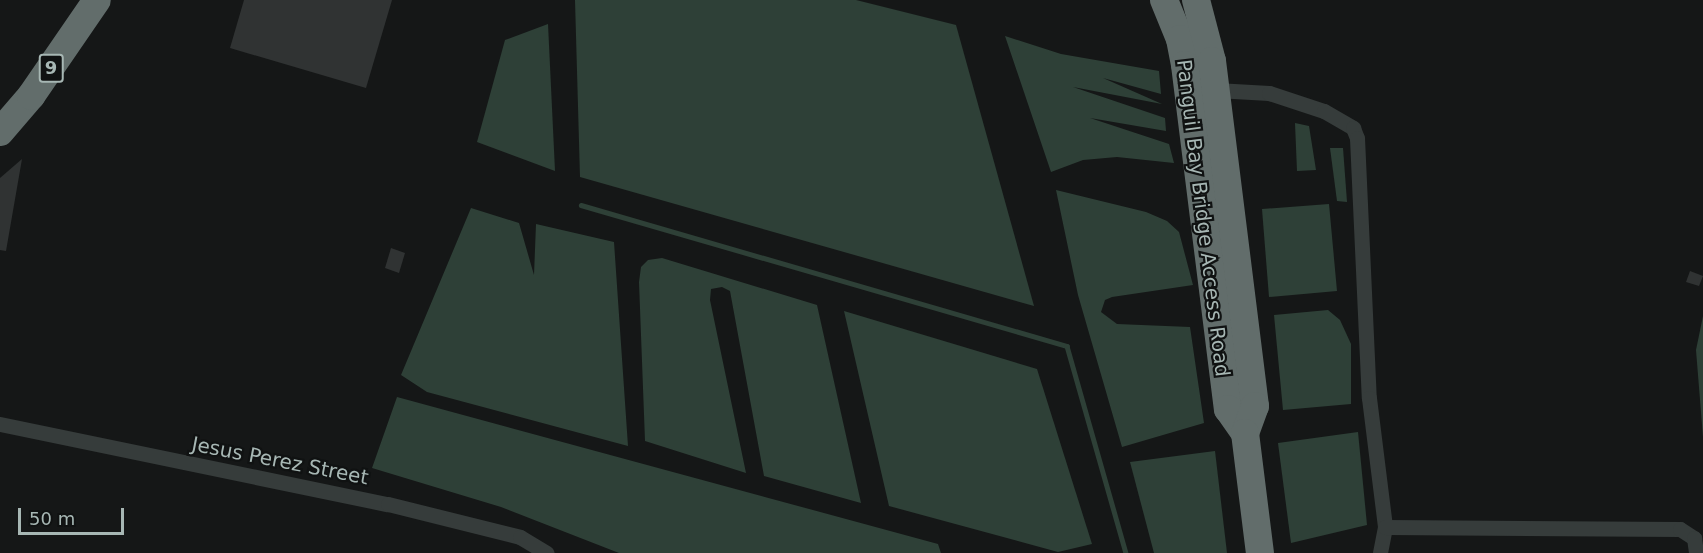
<!DOCTYPE html>
<style>
body{margin:0}
#map{position:relative;width:1703px;height:553px;overflow:hidden;background:#151717;font-family:"DejaVu Sans",sans-serif}
div>[style]{position:absolute}
[style*='--x']{left:calc(var(--x)*1px);top:calc(var(--y)*1px);width:calc(var(--w)*1px);rotate:calc(var(--a)*1deg)}
.water>*{inset:0;background:#2e4037}
.stream>*{height:4.5px;margin:-2.25px;padding:0 2.25px;transform-origin:2.25px;border-radius:2.25px;background:#2e4037}
.building>*{inset:0;background:#303333}
.street>*{height:15px;margin:-7.5px;padding:0 7.5px;transform-origin:7.5px;border-radius:7.5px;background:#363c3b}
.highway>*{height:28px;margin:-14px;padding:0 14px;transform-origin:14px;border-radius:14px;background:#626d6b}
span{translate:-50% -50%;white-space:nowrap;text-align:center;line-height:1.15;-webkit-text-stroke:4.5px #101212;paint-order:stroke}
.shield-label span{padding:2px 4px;background:#101212;border:2px solid;border-radius:4px;-webkit-text-stroke-width:0}
.shield-label{font-size:18px;color:#a7b7b4;font-weight:700}
.street-label{font-size:20px;color:#a7b7b4}
.scale{position:absolute;left:18px;top:508px;width:106px;height:27px;box-sizing:border-box;border:3px solid #a7b7b4;border-top:0;padding-left:8px;font-size:18px;line-height:21px;white-space:nowrap;color:#a7b7b4;-webkit-text-stroke:4px #101212;paint-order:stroke}
</style>
<div id="map">
<div class="water">
<div style="clip-path:polygon(575px 0,856px 0,956px 25px,1034px 306px,580px 177px)"></div>
<div style="clip-path:polygon(548px 24px,555px 171px,477px 142px,505px 40px)"></div>
<div style="clip-path:polygon(1005px 36px,1061px 54px,1159px 71px,1161px 94px,1103px 78px,1162px 104px,1073px 87px,1165px 118px,1166px 131px,1090px 118px,1169px 144px,1174px 163px,1117px 157px,1083px 160px,1051px 172px)"></div>
<div style="clip-path:polygon(1295px 123px,1309px 126px,1316px 170px,1297px 171px)"></div>
<div style="clip-path:polygon(1330px 148px,1343px 148px,1347px 202px,1337px 201px)"></div>
<div style="clip-path:polygon(1056px 190px,1146px 212px,1167px 221px,1179px 232px,1193px 285px,1112px 297px,1105px 300px,1101px 312px,1117px 324px,1190px 327px,1204px 423px,1122px 447px,1078px 295px)"></div>
<div style="clip-path:polygon(1329px 204px,1337px 291px,1269px 297px,1262px 209px)"></div>
<div style="clip-path:polygon(471px 208px,519px 223px,534px 275px,536px 224px,614px 242px,628px 446px,427px 392px,401px 375px)"></div>
<div style="clip-path:polygon(662px 258px,817px 305px,861px 503px,764px 476px,730px 291px,722px 287px,711px 289px,710px 300px,746px 473px,645px 441px,639px 282px,641px 267px,648px 260px)"></div>
<div style="clip-path:polygon(1328px 310px,1340px 320px,1351px 344px,1351px 404px,1283px 410px,1274px 315px)"></div>
<div style="clip-path:polygon(844px 311px,1037px 369px,1092px 544px,1058px 552px,889px 506px)"></div>
<div style="clip-path:polygon(1703px 316px,1703px 437px,1696px 350px)"></div>
<div style="clip-path:polygon(397px 397px,938px 544px,941px 553px,619px 553px,501px 507px,372px 468px)"></div>
<div style="clip-path:polygon(1358px 432px,1367px 525px,1291px 543px,1278px 443px)"></div>
<div style="clip-path:polygon(1215px 451px,1227px 553px,1154px 553px,1130px 462px)"></div>
</div>
<div class="stream">
<div style="--x:581;--y:205;--w:506;--a:16.18"></div>
<div style="--x:1067;--y:346;--w:215;--a:74.1"></div>
</div>
<div class="building">
<div style="clip-path:polygon(244px 0,392px 0,366px 88px,230px 48px)"></div>
<div style="clip-path:polygon(22px 159px,6px 251px,0 250px,0 178px)"></div>
<div style="clip-path:polygon(391px 248px,405px 253px,399px 273px,385px 268px)"></div>
<div style="clip-path:polygon(1690px 271px,1703px 276px,1699px 286px,1686px 282px)"></div>
</div>
<div class="street">
<div style="--x:1216;--y:90;--w:53;--a:3.2"></div>
<div style="--x:1269;--y:93;--w:58;--a:18.1"></div>
<div style="--x:1324;--y:111;--w:34;--a:30"></div>
<div style="--x:1353;--y:128;--w:11;--a:68"></div>
<div style="--x:1357;--y:138;--w:260;--a:87.4"></div>
<div style="--x:1369;--y:398;--w:130;--a:82.9"></div>
<div style="--x:1385;--y:527;--w:26;--a:101"></div>
<div style="--x:0;--y:424;--w:396;--a:11.7"></div>
<div style="--x:388;--y:504;--w:136;--a:14"></div>
<div style="--x:520;--y:537;--w:31;--a:31"></div>
<div style="--x:1385;--y:527;--w:295;--a:0.4"></div>
<div style="--x:1680;--y:529;--w:17;--a:33"></div>
<div style="--x:1694;--y:538;--w:15;--a:82"></div>
</div>
<div class="highway">
<div style="--x:1164;--y:0;--w:42;--a:67.7"></div>
<div style="--x:1180;--y:39;--w:26;--a:79"></div>
<div style="--x:1185;--y:65;--w:347;--a:82.9"></div>
<div style="--x:1228;--y:409;--w:29;--a:55"></div>
<div style="--x:1196;--y:0;--w:63;--a:75.3"></div>
<div style="--x:1212;--y:61;--w:348;--a:82.9"></div>
<div style="--x:1255;--y:406;--w:29;--a:110"></div>
<div style="--x:1245;--y:433;--w:121;--a:82.9"></div>
<div style="--x:0;--y:132;--w:48;--a:-49.3"></div>
<div style="--x:31;--y:96;--w:116;--a:-55.5"></div>
</div>
<div class="shield-label">
<span style="left:51px;top:68px">9</span>
</div>
<div class="street-label">
<span style="left:1203px;top:218px;rotate:83deg">Panguil Bay Bridge Access Road</span>
<span style="left:280px;top:461px;rotate:11deg">Jesus Perez Street</span>
</div>
<div class="scale">50 m</div>
</div>
